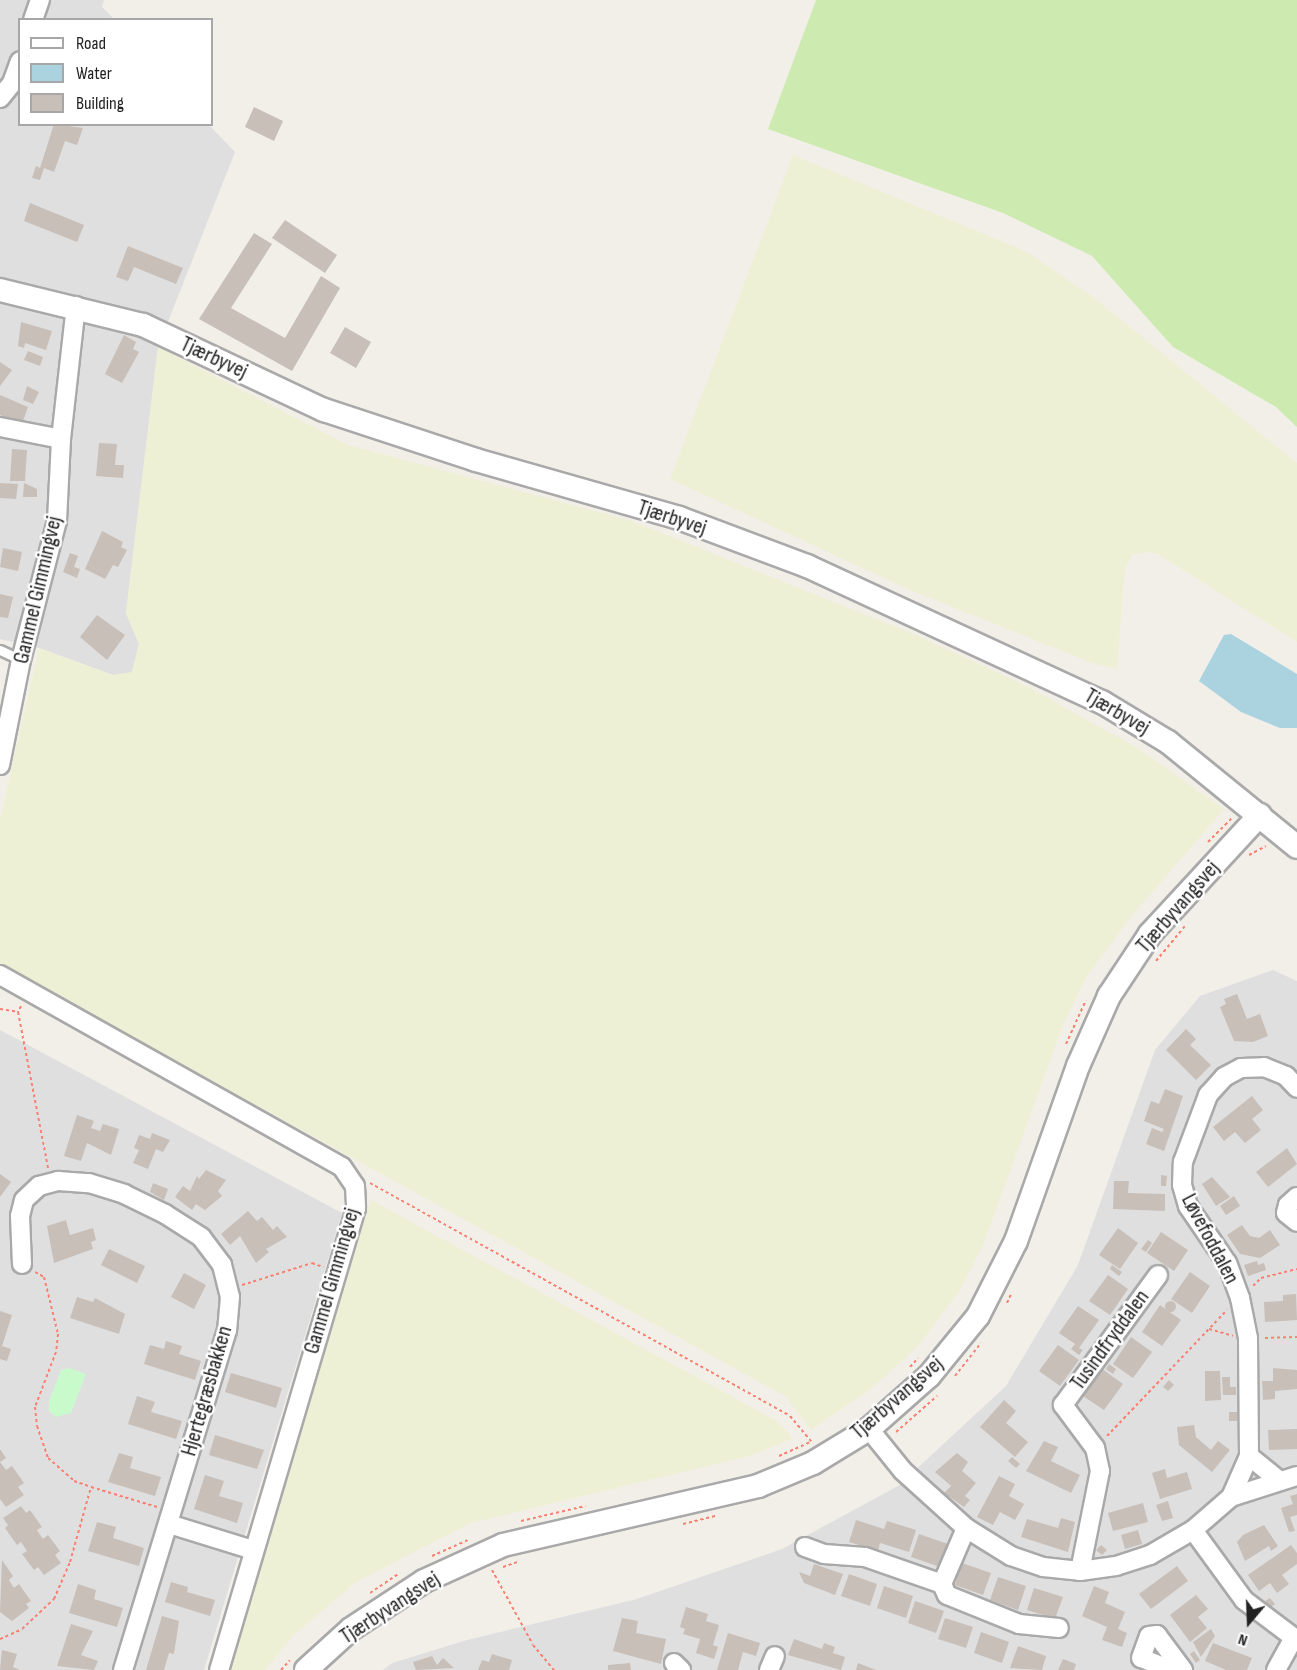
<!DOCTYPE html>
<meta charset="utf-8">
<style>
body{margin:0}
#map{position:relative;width:1297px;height:1670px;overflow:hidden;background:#f2efe9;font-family:"Sofia Sans Condensed",sans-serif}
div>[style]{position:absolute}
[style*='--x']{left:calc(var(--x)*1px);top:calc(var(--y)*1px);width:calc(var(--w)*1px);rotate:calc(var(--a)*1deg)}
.residential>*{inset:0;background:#e0dfdf}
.farmland>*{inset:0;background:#eef0d5}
.grass>*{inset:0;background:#cdebb0}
.park>*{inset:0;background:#c8facc}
.water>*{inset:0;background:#aad3df}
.building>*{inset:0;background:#c7bfb8}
.round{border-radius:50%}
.path>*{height:2px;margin-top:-1px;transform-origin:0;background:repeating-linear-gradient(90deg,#fa8072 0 3px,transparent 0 6px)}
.roads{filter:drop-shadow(2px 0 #a9a9a9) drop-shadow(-2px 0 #a9a9a9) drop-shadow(0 2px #a9a9a9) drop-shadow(0 -2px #a9a9a9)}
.service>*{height:9px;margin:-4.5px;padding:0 4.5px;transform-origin:4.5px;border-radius:4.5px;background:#fff}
.minor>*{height:18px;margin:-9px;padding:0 9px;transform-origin:9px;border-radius:9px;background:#fff}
.tertiary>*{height:22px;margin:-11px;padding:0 11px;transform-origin:11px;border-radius:11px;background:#fff}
span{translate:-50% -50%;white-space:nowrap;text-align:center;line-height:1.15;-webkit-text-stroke:5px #fff;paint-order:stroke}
.street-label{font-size:22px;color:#222}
.legend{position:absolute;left:18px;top:18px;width:195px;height:108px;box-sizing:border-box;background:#fff;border:2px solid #a7a7a7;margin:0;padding:8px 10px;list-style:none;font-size:18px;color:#222}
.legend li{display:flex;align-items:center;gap:12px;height:30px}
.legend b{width:30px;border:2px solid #a7a7a7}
.north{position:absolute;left:1219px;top:1592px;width:60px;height:60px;-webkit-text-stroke:4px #fff;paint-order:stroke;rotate:199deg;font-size:16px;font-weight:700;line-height:24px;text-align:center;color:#222}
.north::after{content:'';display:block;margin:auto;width:21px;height:27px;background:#222;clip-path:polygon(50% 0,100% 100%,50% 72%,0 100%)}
</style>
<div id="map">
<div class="residential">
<div style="clip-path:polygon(0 0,104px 0,102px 7px,114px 19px,20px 20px,20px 124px,209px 125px,235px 152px,158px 347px,126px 613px,139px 644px,132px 673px,113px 675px,39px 648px,0 639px)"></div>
<div style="clip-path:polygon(1273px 970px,1297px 981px,1297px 1670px,383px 1670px,392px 1663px,467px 1640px,637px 1599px,782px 1549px,898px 1486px,1006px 1386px,1078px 1265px,1155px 1050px,1200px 996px)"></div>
<div style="clip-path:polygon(0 1030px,342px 1213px,204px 1670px,0 1670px)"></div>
</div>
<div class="farmland">
<div style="clip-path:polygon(793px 155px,1025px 251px,1092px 296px,1297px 463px,1297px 642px,1158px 554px,1146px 552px,1132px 555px,1125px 569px,1117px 669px,1092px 663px,910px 590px,670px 479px)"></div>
<div style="clip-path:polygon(158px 347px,348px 445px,632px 521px,916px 635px,1026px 686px,1136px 747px,1224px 809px,1131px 917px,1087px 976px,1063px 1025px,984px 1243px,960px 1290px,918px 1346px,871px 1389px,811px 1430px,785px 1396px,0 964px,0 819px,39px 648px,113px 675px,132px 672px,139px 644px,126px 613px)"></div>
<div style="clip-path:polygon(371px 1200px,777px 1421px,793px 1438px,750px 1456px,471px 1523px,356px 1582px,292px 1637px,265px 1670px,227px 1670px)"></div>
</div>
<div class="grass">
<div style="clip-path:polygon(816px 0,1297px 0,1297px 427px,1276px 407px,1173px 347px,1092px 256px,1003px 213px,768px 129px)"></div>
</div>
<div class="park">
<div style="clip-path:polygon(69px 1368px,86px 1374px,71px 1413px,56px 1417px,49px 1411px,49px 1401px,61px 1370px)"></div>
</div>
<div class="water">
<div style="clip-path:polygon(1231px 634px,1297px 674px,1297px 728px,1280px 728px,1241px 712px,1199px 681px,1224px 635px)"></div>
</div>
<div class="building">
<div style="clip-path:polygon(254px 107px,283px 121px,274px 141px,245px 127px)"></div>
<div style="clip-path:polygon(54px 124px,83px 128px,77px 145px,65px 141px,54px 172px,44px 168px,40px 180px,32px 178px,36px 166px,40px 168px)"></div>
<div style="clip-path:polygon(30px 203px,84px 225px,77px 242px,24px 221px)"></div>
<div style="clip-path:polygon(285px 220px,337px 255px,325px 273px,272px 238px)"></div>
<div style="clip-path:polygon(254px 233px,272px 244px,231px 308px,285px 338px,321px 276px,340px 288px,292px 371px,199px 319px)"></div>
<div style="clip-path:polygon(128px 246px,183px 268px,176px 284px,134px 267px,128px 281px,116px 277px)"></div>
<div style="clip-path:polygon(21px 322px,52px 331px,46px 350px,25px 343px,24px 348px,18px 346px)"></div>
<div style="clip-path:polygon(345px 327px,371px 342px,356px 368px,330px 353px)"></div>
<div style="clip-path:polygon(124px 335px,136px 342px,133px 349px,139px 352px,122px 383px,105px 374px)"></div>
<div style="clip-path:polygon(28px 351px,43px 357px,40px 366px,24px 360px)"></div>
<div style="clip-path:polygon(0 362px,12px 370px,0 386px)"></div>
<div style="clip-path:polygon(27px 386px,39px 392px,33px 404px,23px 400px)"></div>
<div style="clip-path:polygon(0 395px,28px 407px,22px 424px,0 415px)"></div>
<div style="clip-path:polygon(99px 443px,117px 444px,115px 465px,124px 465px,123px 478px,96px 476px)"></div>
<div style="clip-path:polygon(12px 449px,27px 450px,25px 481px,10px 481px)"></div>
<div style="clip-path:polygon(0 483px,18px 484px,16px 499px,0 498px)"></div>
<div style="clip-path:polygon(24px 483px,37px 489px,37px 497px,23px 497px)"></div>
<div style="clip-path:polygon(102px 531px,123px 542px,121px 547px,127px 550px,118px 567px,113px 565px,105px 579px,85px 569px)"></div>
<div style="clip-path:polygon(3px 548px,22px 552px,18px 571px,0 567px)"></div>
<div style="clip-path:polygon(70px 553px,78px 556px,74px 567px,80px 569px,77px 578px,63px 572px)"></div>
<div style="clip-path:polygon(0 594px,13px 597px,8px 618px,0 617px)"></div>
<div style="clip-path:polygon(97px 615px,125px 635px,107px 660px,80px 637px)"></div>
<div style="clip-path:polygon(1237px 994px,1247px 1019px,1260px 1014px,1268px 1036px,1253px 1042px,1234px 1041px,1220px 1007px,1226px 1004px,1224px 999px)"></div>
<div style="clip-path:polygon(1186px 1029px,1196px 1039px,1190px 1045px,1211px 1065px,1196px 1080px,1166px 1050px)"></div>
<div style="clip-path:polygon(1165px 1089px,1183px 1096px,1164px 1151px,1146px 1144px,1152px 1128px,1162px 1132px,1164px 1129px,1144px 1121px,1151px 1101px,1159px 1104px)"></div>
<div style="clip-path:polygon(1252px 1096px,1263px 1110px,1252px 1119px,1261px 1130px,1245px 1143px,1235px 1132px,1224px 1141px,1213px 1127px)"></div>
<div style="clip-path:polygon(77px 1115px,94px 1121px,91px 1128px,100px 1131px,103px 1124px,119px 1129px,111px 1155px,87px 1143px,81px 1161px,64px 1156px)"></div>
<div style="clip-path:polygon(152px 1133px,170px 1140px,163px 1152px,156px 1149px,148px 1169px,133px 1163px,139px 1150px,134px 1148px,139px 1135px,150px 1139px)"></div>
<div style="clip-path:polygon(1287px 1148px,1297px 1164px,1268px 1187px,1256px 1172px)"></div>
<div style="clip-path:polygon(206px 1170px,226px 1180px,218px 1191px,222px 1196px,205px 1210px,196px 1204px,192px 1210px,175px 1197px,183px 1186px,190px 1191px,197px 1176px,199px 1179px)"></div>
<div style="clip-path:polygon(0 1174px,11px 1182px,0 1197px)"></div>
<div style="clip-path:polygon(1161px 1175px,1167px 1176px,1166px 1186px,1161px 1186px)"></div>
<div style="clip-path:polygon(1212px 1177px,1230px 1197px,1216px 1206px,1202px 1184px)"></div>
<div style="clip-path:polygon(1114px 1181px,1129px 1181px,1128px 1193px,1165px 1194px,1165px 1211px,1113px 1209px)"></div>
<div style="clip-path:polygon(153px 1183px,168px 1189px,164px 1200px,150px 1192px)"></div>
<div style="clip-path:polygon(1234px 1196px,1240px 1206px,1226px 1215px,1220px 1206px)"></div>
<div style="clip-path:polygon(248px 1211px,257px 1221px,262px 1217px,273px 1230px,277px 1226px,287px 1237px,266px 1249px,269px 1252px,256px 1263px,240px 1236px,230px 1245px,221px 1234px)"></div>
<div style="clip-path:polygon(66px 1220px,70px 1235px,93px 1228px,96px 1240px,91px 1242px,93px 1249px,54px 1263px,47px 1226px)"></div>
<div style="clip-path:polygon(1242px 1225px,1250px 1236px,1259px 1238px,1270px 1230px,1280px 1245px,1260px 1258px,1240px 1254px,1227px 1235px)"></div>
<div style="clip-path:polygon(1118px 1228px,1138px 1243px,1120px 1269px,1099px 1255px)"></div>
<div style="clip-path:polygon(1161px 1232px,1188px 1250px,1174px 1271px,1147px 1253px)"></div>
<div style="clip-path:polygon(1148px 1240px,1152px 1243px,1146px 1252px,1141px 1249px)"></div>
<div style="clip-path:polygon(109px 1249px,145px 1266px,137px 1283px,101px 1265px)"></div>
<div style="clip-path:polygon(1257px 1261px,1258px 1265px,1264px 1263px,1266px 1270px,1248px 1276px,1244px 1265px)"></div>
<div style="clip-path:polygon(1112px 1265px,1122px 1272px,1119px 1276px,1110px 1269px)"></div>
<div style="clip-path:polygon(1190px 1272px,1210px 1286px,1192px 1313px,1171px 1299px)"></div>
<div style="clip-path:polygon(184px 1273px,206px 1285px,194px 1309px,171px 1297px)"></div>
<div style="clip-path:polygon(1108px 1275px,1128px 1289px,1110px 1315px,1089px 1301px)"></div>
<div style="clip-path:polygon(1296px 1294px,1297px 1320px,1265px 1322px,1264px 1302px,1283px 1301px,1283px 1295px)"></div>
<div style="clip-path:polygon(77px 1297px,93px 1302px,95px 1298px,125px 1314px,119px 1334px,70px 1318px)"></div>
<div class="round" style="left:1164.5px;top:1300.5px;width:11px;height:11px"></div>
<div style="clip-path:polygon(1160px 1305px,1181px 1320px,1162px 1346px,1142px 1332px)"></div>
<div style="clip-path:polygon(1078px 1306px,1099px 1320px,1079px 1348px,1083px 1350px,1079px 1355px,1071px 1349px,1075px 1344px,1059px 1333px)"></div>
<div style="clip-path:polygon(0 1311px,12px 1315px,2px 1346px,11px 1349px,7px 1361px,0 1359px)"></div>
<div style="clip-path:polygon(1131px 1337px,1152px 1352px,1133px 1378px,1113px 1364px)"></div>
<div style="clip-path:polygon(166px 1341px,182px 1346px,179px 1354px,201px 1361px,195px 1380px,144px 1364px,150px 1345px,164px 1349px)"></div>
<div style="clip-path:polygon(1058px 1345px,1079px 1360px,1060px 1386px,1039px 1371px)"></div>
<div style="clip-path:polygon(1109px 1364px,1116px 1369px,1113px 1374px,1106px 1369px)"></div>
<div style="clip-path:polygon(1273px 1368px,1297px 1370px,1297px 1389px,1275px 1391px,1275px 1399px,1263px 1400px,1262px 1381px,1273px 1381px)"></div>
<div style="clip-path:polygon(1102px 1369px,1123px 1384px,1104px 1410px,1083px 1396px)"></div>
<div style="clip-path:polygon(1205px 1371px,1220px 1371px,1221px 1400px,1205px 1401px)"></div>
<div style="clip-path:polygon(231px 1373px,282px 1388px,276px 1408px,225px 1392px)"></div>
<div style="clip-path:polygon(1222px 1377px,1230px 1377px,1230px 1387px,1236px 1387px,1236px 1395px,1223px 1395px)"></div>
<div style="clip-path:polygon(1169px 1380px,1174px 1385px,1168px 1391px,1163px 1387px)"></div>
<div style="clip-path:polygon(137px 1396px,155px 1402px,151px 1412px,182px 1421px,176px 1439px,128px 1424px)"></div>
<div style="clip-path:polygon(1004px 1400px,1016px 1411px,1006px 1423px,1028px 1442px,1015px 1457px,980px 1427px)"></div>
<div style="clip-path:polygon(1229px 1412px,1237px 1412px,1237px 1421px,1229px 1421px)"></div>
<div style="clip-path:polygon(1194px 1425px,1196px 1437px,1211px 1450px,1218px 1441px,1230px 1450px,1212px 1472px,1179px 1445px,1177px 1427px)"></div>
<div style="clip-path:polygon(1297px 1429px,1297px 1449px,1269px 1450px,1268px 1430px)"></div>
<div style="clip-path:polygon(215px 1435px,264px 1450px,257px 1469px,209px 1455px)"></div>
<div style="clip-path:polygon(1044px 1441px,1058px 1447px,1051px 1461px,1080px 1475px,1071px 1493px,1026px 1471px)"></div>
<div style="clip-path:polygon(0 1449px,6px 1458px,0 1462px,6px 1470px,12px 1466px,24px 1483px,18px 1487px,24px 1495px,6px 1507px,0 1499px)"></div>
<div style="clip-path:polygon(119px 1453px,133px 1457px,130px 1468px,161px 1477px,155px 1496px,108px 1482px)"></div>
<div style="clip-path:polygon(957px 1453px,968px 1462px,962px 1471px,976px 1483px,965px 1496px,970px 1500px,964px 1507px,944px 1493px,951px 1486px,935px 1472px)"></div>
<div style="clip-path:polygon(1012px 1457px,1020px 1464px,1016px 1468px,1008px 1461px)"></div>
<div style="clip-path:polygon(1165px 1469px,1167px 1478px,1187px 1472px,1192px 1489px,1160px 1499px,1152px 1473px)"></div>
<div style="clip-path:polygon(205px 1475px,224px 1481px,219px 1496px,243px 1503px,237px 1523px,194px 1509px)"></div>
<div style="clip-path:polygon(999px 1476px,1015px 1484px,1009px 1496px,1024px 1504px,1015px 1520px,1000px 1512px,993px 1525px,977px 1517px)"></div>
<div style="clip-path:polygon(1297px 1494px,1297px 1515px,1290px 1517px,1295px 1531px,1289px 1532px,1281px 1508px,1293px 1504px,1290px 1496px)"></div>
<div style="clip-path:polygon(1168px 1501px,1173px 1518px,1162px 1521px,1156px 1505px)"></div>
<div style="clip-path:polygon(1143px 1503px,1148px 1522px,1113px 1531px,1108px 1513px)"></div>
<div style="clip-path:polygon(21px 1506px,26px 1513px,30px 1510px,42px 1527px,37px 1530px,43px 1539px,48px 1535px,60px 1551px,55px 1555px,61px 1563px,44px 1575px,38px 1567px,34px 1570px,22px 1554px,27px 1551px,21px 1542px,17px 1545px,5px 1528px,8px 1525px,3px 1518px)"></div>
<div style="clip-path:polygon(1061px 1518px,1075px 1522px,1068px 1552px,1021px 1537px,1027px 1519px,1058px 1528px)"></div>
<div style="clip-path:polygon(856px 1520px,884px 1529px,887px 1521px,916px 1530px,909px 1552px,880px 1543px,878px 1551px,849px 1542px)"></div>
<div style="clip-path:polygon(97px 1522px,116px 1527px,113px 1538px,144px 1548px,139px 1566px,88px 1551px)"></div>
<div style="clip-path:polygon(1264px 1525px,1278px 1546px,1271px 1551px,1269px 1546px,1245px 1561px,1237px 1542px,1243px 1535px)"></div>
<div style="clip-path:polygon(1138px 1530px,1142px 1544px,1125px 1549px,1121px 1535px)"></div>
<div style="clip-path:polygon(919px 1534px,948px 1544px,940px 1567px,911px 1557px)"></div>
<div style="clip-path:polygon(1101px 1545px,1107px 1550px,1102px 1555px,1096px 1550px)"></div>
<div style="clip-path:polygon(1291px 1545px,1297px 1553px,1297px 1564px,1282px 1575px,1289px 1584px,1277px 1593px,1270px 1583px,1259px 1591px,1248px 1575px)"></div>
<div style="clip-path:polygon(2px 1560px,13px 1576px,9px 1580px,14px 1588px,19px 1584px,31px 1601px,26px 1604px,29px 1608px,12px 1621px,0 1612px)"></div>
<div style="clip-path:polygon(962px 1563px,991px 1573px,983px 1595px,955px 1585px)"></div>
<div style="clip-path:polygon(814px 1564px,843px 1574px,835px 1595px,804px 1583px,799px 1572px,810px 1576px)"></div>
<div style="clip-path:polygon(1177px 1566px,1188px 1581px,1151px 1609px,1139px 1594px)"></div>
<div style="clip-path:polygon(849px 1574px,877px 1584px,870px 1606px,841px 1596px)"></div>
<div style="clip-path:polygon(998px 1577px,1026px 1586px,1018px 1610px,990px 1600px)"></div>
<div style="clip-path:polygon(171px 1582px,188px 1587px,187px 1592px,215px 1600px,210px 1616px,165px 1602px)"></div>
<div style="clip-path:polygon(78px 1584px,96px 1590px,94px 1599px,123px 1608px,117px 1627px,69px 1613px)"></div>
<div style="clip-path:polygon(884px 1586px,913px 1596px,906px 1618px,877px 1608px)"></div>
<div style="clip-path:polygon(1094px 1586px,1109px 1592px,1105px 1603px,1125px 1612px,1118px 1629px,1127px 1633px,1122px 1647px,1102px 1640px,1107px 1627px,1082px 1616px)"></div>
<div style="clip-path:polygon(1034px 1588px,1063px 1597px,1055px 1619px,1027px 1610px)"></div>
<div style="clip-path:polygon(1196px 1595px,1208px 1609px,1198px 1617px,1207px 1628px,1190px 1642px,1170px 1615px)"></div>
<div style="clip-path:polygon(1270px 1598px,1275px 1604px,1270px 1608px,1265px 1601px)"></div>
<div style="clip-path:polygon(915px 1601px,944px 1611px,936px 1633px,908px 1623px)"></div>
<div style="clip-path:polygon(686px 1607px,708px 1614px,706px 1621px,719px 1625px,713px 1645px,718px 1647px,714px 1659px,696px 1653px,700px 1639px,683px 1634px,685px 1629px,680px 1627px)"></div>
<div style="clip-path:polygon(162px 1616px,179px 1621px,174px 1654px,169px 1653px,164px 1670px,146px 1670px)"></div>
<div style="clip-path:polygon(622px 1618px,638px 1621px,636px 1633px,666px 1639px,661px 1664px,613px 1651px)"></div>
<div style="clip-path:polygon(945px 1618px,973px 1627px,966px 1648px,938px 1639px)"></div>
<div style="clip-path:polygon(71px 1624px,93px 1631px,81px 1655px,98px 1661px,94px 1670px,57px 1666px)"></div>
<div style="clip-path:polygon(1211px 1629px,1215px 1636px,1201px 1657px,1193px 1642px)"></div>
<div style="clip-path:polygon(981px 1632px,1009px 1642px,1002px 1663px,974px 1653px)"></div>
<div style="clip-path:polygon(728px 1633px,760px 1643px,756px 1656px,743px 1652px,738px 1670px,717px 1670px)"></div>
<div style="clip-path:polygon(794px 1639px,822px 1649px,824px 1643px,835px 1647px,833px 1653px,845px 1657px,841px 1670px,788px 1655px)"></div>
<div style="clip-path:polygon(1213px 1643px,1252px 1658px,1247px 1670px,1226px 1670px,1205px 1661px)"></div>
<div style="clip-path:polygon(1018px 1646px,1046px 1656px,1042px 1670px,1010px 1668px)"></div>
<div style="clip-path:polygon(2px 1650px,17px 1654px,13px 1667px,20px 1670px,0 1670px)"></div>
<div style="clip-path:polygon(1194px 1651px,1200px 1660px,1196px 1663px,1190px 1654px)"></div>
<div style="clip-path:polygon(492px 1654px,512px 1660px,509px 1670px,478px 1670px,482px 1660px,489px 1662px)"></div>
<div style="clip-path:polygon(432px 1656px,437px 1665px,443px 1658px,454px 1668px,416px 1670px,413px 1662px)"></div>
<div style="clip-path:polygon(1063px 1659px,1076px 1664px,1074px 1670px,1058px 1670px)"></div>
<div style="clip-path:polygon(630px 1663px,631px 1670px,608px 1670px,608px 1665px)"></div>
<div style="clip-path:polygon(858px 1663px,876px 1670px,856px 1670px)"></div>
</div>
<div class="path">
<div style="--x:1208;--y:842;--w:33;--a:-45"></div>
<div style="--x:1249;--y:855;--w:19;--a:-28"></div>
<div style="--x:1156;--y:961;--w:45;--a:-50.4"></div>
<div style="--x:21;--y:1006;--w:7;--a:117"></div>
<div style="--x:18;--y:1012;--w:159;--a:79.1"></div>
<div style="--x:0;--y:1009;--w:18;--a:9"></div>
<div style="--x:1066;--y:1044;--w:48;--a:-65.6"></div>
<div style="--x:370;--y:1183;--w:480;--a:29"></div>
<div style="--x:790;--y:1416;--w:33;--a:50"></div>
<div style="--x:35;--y:1272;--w:10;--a:29"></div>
<div style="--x:44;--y:1277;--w:59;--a:76.2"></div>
<div style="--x:58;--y:1334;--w:18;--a:96"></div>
<div style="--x:56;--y:1352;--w:59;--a:110.9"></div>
<div style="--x:35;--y:1407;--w:19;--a:84"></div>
<div style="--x:37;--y:1426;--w:34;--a:71"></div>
<div style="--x:48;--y:1458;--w:35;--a:41"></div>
<div style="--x:74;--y:1481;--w:18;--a:19"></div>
<div style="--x:242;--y:1285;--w:73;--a:-17.4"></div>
<div style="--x:312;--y:1263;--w:12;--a:20"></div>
<div style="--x:1253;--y:1286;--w:11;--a:-45"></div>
<div style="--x:1261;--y:1278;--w:37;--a:-14"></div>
<div style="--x:1007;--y:1303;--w:12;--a:-66"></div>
<div style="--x:1209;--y:1329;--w:25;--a:16"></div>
<div style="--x:1265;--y:1338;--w:32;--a:-2"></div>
<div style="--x:910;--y:1367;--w:12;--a:-48"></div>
<div style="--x:955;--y:1376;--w:42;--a:-51.8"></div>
<div style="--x:896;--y:1432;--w:55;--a:-41.3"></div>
<div style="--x:1107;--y:1436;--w:174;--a:-46.4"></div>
<div style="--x:779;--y:1456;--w:34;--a:-24"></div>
<div style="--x:521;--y:1521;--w:66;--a:-13.2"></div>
<div style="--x:683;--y:1524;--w:34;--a:-14"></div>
<div style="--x:432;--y:1556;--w:39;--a:-24"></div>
<div style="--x:503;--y:1567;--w:18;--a:-19"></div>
<div style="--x:492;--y:1570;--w:85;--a:61.3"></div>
<div style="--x:533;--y:1645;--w:33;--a:50"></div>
<div style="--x:370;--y:1593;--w:36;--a:-34"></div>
<div style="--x:0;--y:1639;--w:24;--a:-24"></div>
<div style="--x:22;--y:1629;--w:44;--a:-43.2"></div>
<div style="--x:54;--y:1599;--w:40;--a:-66.6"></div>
<div style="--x:70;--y:1562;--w:78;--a:-74.4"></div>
<div style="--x:91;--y:1487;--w:69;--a:16.9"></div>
<div style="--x:281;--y:1670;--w:13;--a:-48"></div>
</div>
<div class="roads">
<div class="service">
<div style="--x:0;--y:650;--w:23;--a:25"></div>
</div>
<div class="minor">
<div style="--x:33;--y:20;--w:21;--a:-71"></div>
<div style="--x:0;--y:98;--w:19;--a:-51"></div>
<div style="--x:12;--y:83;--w:23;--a:-70"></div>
<div style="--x:0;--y:427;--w:62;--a:11.1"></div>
<div style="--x:0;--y:765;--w:107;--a:-78.7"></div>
<div style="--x:21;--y:660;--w:144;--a:-75.5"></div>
<div style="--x:57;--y:521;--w:82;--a:-87.2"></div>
<div style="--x:61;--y:439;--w:134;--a:-83.6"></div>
<div style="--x:0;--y:975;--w:392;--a:29.3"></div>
<div style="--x:342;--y:1167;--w:23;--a:56"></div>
<div style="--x:355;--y:1186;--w:22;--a:87"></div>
<div style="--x:356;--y:1208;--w:482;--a:106.5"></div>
<div style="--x:1297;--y:1197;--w:12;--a:138"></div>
<div style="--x:1288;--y:1205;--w:8;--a:104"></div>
<div style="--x:1286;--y:1213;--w:14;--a:39"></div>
<div style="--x:22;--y:1264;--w:48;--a:-92.4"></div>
<div style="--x:20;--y:1216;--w:16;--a:-76"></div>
<div style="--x:24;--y:1200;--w:21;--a:-43"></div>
<div style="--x:39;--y:1186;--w:20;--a:-15"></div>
<div style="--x:58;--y:1181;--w:31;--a:4"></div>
<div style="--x:89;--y:1183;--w:37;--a:17"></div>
<div style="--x:124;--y:1194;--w:46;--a:26"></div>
<div style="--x:165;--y:1214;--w:43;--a:32.6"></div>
<div style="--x:201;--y:1237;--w:35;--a:53"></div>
<div style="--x:222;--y:1265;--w:33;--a:76"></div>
<div style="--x:230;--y:1297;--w:33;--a:95"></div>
<div style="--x:227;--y:1330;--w:356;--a:107"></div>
<div style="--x:869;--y:1429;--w:54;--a:51"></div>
<div style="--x:903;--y:1471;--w:85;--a:42.1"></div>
<div style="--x:966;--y:1528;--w:53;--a:31.9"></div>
<div style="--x:1011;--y:1556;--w:34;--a:19"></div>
<div style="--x:1043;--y:1567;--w:37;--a:6"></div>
<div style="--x:1080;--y:1571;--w:36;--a:-8"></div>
<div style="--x:1116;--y:1566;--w:36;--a:-18"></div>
<div style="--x:1150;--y:1555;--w:50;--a:-30.2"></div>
<div style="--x:1193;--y:1530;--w:50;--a:-41"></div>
<div style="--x:1231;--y:1497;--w:69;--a:-17.7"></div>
<div style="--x:1249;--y:1456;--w:38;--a:39"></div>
<div style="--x:1231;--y:1497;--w:45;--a:-66.3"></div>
<div style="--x:1249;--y:1456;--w:118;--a:-90.5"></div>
<div style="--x:1248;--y:1338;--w:41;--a:-101.3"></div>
<div style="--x:1240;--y:1298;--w:37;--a:-110"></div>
<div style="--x:1227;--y:1263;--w:69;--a:-124.4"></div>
<div style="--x:1188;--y:1206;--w:22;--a:-106"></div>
<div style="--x:1182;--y:1185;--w:23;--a:-88"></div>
<div style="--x:1183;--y:1162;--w:72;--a:-69.5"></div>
<div style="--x:1208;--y:1095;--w:24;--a:-48"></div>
<div style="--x:1224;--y:1077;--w:19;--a:-28"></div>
<div style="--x:1241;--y:1068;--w:23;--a:-2"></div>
<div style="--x:1264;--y:1067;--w:24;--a:22"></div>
<div style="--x:1286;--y:1076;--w:16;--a:47"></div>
<div style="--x:169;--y:1524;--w:88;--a:17.2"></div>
<div style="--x:1193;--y:1530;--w:87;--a:53.9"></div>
<div style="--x:1244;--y:1600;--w:66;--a:37"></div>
<div style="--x:805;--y:1547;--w:20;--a:20"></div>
<div style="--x:824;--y:1554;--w:41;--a:4.2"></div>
<div style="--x:865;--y:1557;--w:82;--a:19.3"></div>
<div style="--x:942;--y:1584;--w:12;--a:66"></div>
<div style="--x:947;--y:1595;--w:78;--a:21.9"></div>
<div style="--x:1019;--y:1624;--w:40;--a:5.7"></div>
<div style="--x:1080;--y:1571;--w:102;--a:-78.7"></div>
<div style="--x:1100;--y:1471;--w:24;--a:-102"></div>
<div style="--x:1095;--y:1448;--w:54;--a:-126.7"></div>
<div style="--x:1063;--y:1405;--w:161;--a:-53.8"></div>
<div style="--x:942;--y:1584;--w:61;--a:-66.8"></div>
<div style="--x:674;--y:1663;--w:10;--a:45"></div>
<div style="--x:769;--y:1670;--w:15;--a:-67"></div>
<div style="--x:1171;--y:1670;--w:32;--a:-158"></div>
<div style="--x:1141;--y:1658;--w:23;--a:-70"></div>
<div style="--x:1149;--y:1636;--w:8;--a:-7"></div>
<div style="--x:1157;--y:1635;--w:44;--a:53.4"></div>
<div style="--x:1276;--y:1670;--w:35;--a:-61"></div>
</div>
<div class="tertiary">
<div style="--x:0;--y:290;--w:147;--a:13.8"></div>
<div style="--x:143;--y:325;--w:200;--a:25.2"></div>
<div style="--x:324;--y:410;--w:160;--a:18.2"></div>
<div style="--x:476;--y:460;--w:211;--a:15.9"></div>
<div style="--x:679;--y:518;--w:137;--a:20.6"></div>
<div style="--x:807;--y:566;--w:325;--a:24.8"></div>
<div style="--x:1102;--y:702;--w:77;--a:31.2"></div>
<div style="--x:1168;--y:742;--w:166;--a:39.1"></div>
<div style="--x:306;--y:1670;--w:61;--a:-42.3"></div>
<div style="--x:351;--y:1629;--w:87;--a:-33.3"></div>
<div style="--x:424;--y:1581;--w:87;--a:-24.5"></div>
<div style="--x:503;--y:1545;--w:262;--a:-13"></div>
<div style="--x:758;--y:1486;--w:60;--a:-22.7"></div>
<div style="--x:813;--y:1463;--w:66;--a:-31.3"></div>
<div style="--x:869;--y:1429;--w:80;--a:-41.5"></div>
<div style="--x:929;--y:1376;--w:77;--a:-50.8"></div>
<div style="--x:978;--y:1316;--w:84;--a:-63.1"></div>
<div style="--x:1016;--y:1241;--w:186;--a:-70.5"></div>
<div style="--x:1078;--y:1066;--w:77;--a:-66.1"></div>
<div style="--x:1109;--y:996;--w:74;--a:-56.5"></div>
<div style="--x:1150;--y:934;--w:162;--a:-47.3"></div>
</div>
</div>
<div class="street-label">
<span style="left:214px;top:358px;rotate:25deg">Tjærbyvej</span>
<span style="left:672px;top:518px;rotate:18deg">Tjærbyvej</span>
<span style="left:38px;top:590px;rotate:-77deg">Gammel Gimmingvej</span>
<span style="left:1117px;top:712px;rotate:30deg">Tjærbyvej</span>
<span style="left:1178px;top:907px;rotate:-49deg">Tjærbyvangsvej</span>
<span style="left:1210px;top:1239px;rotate:62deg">Løvefoddalen</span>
<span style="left:332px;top:1281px;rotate:-74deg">Gammel Gimmingvej</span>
<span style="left:1110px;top:1340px;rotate:-54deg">Tusindfryddalen</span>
<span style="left:207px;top:1391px;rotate:-74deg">Hjertegræsbakken</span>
<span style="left:897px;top:1398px;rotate:-41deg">Tjærbyvangsvej</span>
<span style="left:390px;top:1608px;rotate:-33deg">Tjærbyvangsvej</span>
</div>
<ul class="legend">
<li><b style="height:8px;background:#fff"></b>Road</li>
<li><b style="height:16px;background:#aad3df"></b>Water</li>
<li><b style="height:16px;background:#c7bfb8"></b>Building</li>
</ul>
<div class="north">N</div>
</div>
